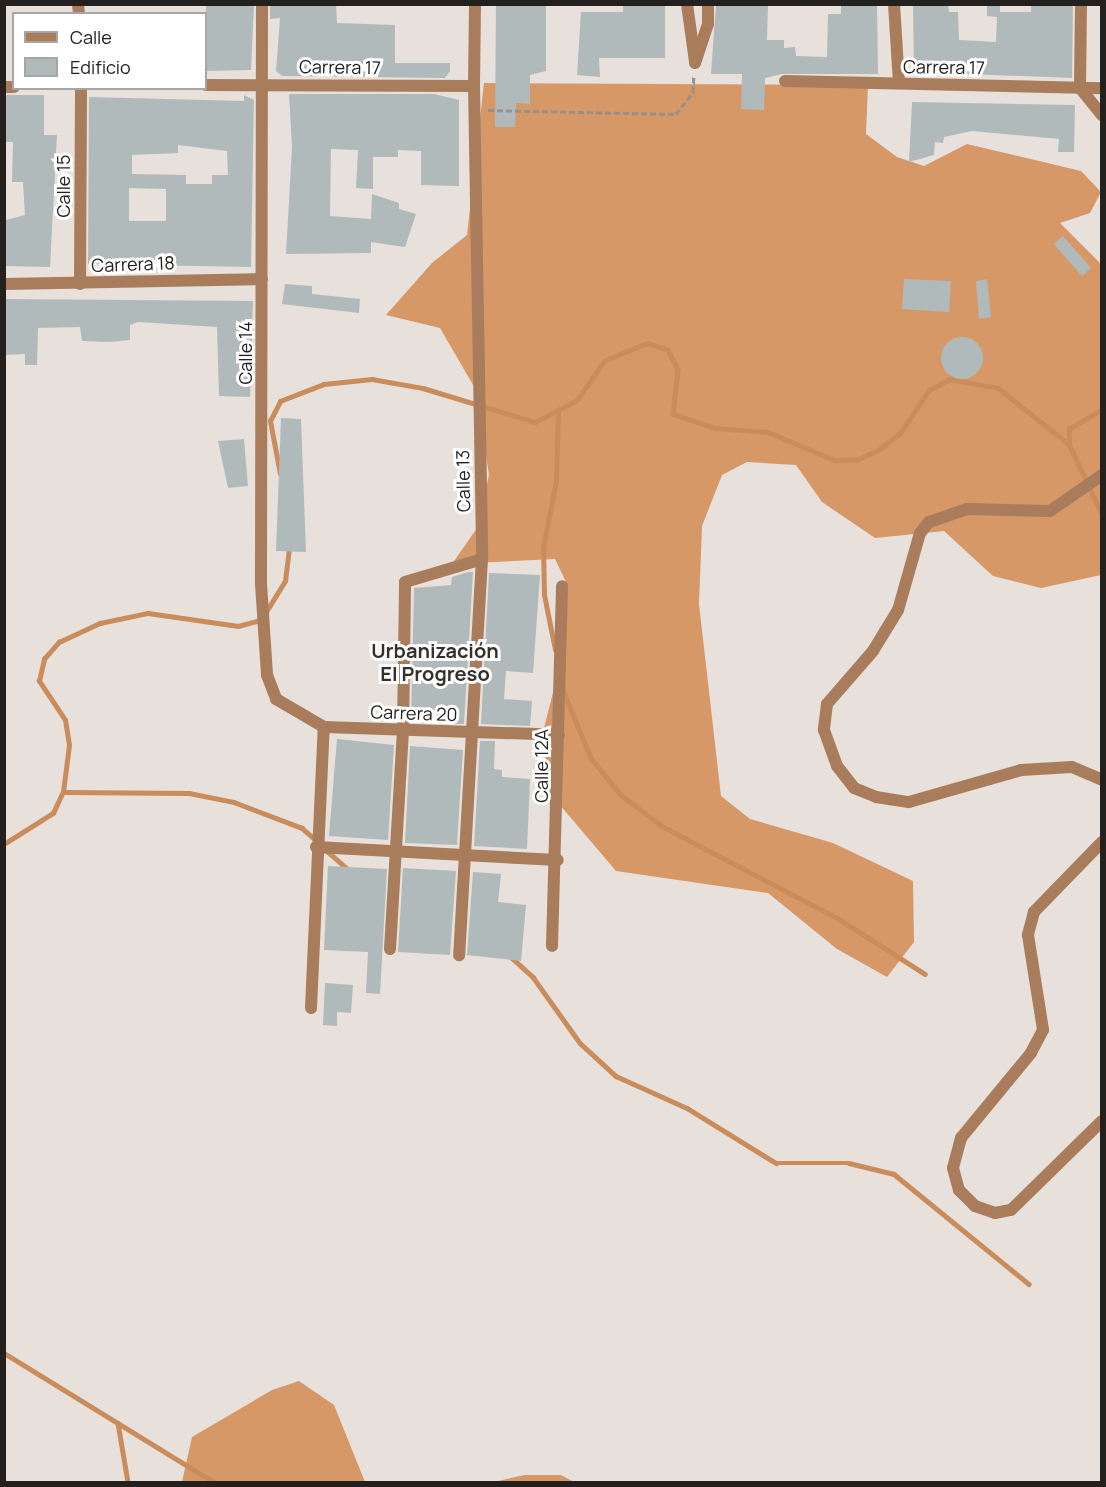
<!DOCTYPE html>
<meta charset="utf-8">
<style>
body{margin:0}
#map{position:relative;width:1106px;height:1487px;overflow:hidden;background:#e7e0db;font-family:Manrope,sans-serif}
div>[style]{position:absolute}
[style*='--x']{left:calc(var(--x)*1px);top:calc(var(--y)*1px);width:calc(var(--w)*1px);rotate:calc(var(--a)*1deg)}
.forest>*{inset:0;background:#d79867}
.stream>*{height:4.5px;margin:-2.25px;padding:0 2.25px;transform-origin:2.25px;border-radius:2.25px;background:#ca8c5b}
.building>*{inset:0;background:#b1babb}
.round{border-radius:50%}
.path>*{height:3px;margin-top:-1.5px;transform-origin:0;background:repeating-linear-gradient(90deg,#96918d 0 6px,transparent 0 9px)}
.pedestrian>*{height:12px;margin:-6px;padding:0 6px;transform-origin:6px;border-radius:6px;background:#a97d5c}
.minor>*{height:12px;margin:-6px;padding:0 6px;transform-origin:6px;border-radius:6px;background:#a97d5c}
span{translate:-50% -50%;white-space:nowrap;text-align:center;line-height:1.15;-webkit-text-stroke:6px #fff;paint-order:stroke}
.street-label{font-size:18px;color:#23201e}
.neighbourhood-label{font-size:20px;color:#35302c;font-weight:700}
.frame{position:absolute;inset:0;border:6px solid #23201e;pointer-events:none}
.legend{position:absolute;left:12px;top:12px;width:195px;height:78px;box-sizing:border-box;background:#fff;border:2px solid #a7a6a5;margin:0;padding:8px 10px;list-style:none;font-size:18px;color:#23201e}
.legend li{display:flex;align-items:center;gap:12px;height:30px}
.legend b{width:30px;border:2px solid #a7a6a5}
</style>
<div id="map">
<div class="forest">
<div style="clip-path:polygon(484px 83px,868px 85px,866px 134px,897px 157px,924px 166px,967px 144px,1081px 171px,1101px 192px,1090px 213px,1060px 223px,1101px 264px,1101px 575px,1041px 588px,993px 576px,944px 531px,875px 538px,822px 502px,796px 465px,747px 462px,722px 475px,702px 526px,699px 604px,721px 796px,750px 819px,833px 843px,913px 881px,914px 942px,887px 977px,837px 949px,768px 893px,616px 871px,548px 791px,543px 732px,563px 653px,567px 584px,555px 559px,452px 564px,477px 528px,489px 475px,476px 390px,440px 328px,386px 315px,432px 263px,467px 235px)"></div>
<div style="clip-path:polygon(299px 1381px,334px 1405px,365px 1482px,182px 1482px,192px 1437px,272px 1390px)"></div>
<div style="clip-path:polygon(524px 1475px,561px 1475px,574px 1482px,494px 1482px)"></div>
</div>
<div class="stream">
<div style="--x:1069;--y:444;--w:15;--a:-90"></div>
<div style="--x:1069;--y:429;--w:39;--a:-31"></div>
<div style="--x:280;--y:474;--w:54;--a:-100.7"></div>
<div style="--x:270;--y:421;--w:22;--a:-63"></div>
<div style="--x:280;--y:401;--w:47;--a:-21.1"></div>
<div style="--x:324;--y:384;--w:48;--a:-5.9"></div>
<div style="--x:372;--y:379;--w:52;--a:10"></div>
<div style="--x:423;--y:388;--w:117;--a:16.9"></div>
<div style="--x:535;--y:422;--w:47;--a:-27.6"></div>
<div style="--x:577;--y:400;--w:47;--a:-55.3"></div>
<div style="--x:604;--y:361;--w:47;--a:-22.7"></div>
<div style="--x:647;--y:343;--w:22;--a:18"></div>
<div style="--x:668;--y:350;--w:22;--a:63"></div>
<div style="--x:678;--y:370;--w:44;--a:96.5"></div>
<div style="--x:673;--y:414;--w:44;--a:18.4"></div>
<div style="--x:715;--y:428;--w:53;--a:4.3"></div>
<div style="--x:768;--y:432;--w:72;--a:23"></div>
<div style="--x:834;--y:460;--w:24;--a:-2"></div>
<div style="--x:858;--y:459;--w:24;--a:-24"></div>
<div style="--x:880;--y:449;--w:27;--a:-39"></div>
<div style="--x:901;--y:432;--w:50;--a:-56.3"></div>
<div style="--x:929;--y:390;--w:24;--a:-28"></div>
<div style="--x:950;--y:379;--w:49;--a:10.6"></div>
<div style="--x:998;--y:388;--w:90;--a:38.3"></div>
<div style="--x:1069;--y:444;--w:77;--a:64.8"></div>
<div style="--x:555;--y:650;--w:56;--a:-101.3"></div>
<div style="--x:544;--y:595;--w:47;--a:-91.2"></div>
<div style="--x:543;--y:548;--w:68;--a:-79"></div>
<div style="--x:556;--y:481;--w:67;--a:-88.3"></div>
<div style="--x:563;--y:690;--w:74;--a:67.6"></div>
<div style="--x:591;--y:758;--w:46;--a:51.1"></div>
<div style="--x:620;--y:794;--w:53;--a:37.3"></div>
<div style="--x:662;--y:826;--w:200;--a:27.7"></div>
<div style="--x:839;--y:919;--w:102;--a:32.6"></div>
<div style="--x:63;--y:792;--w:126;--a:0.5"></div>
<div style="--x:189;--y:793;--w:46;--a:11.3"></div>
<div style="--x:234;--y:802;--w:73;--a:20.9"></div>
<div style="--x:302;--y:828;--w:20;--a:41"></div>
<div style="--x:4;--y:844;--w:58;--a:-32.3"></div>
<div style="--x:53;--y:813;--w:23;--a:-65"></div>
<div style="--x:63;--y:792;--w:47;--a:-82.7"></div>
<div style="--x:69;--y:745;--w:25;--a:-99"></div>
<div style="--x:65;--y:720;--w:47;--a:-123.7"></div>
<div style="--x:39;--y:681;--w:23;--a:-77"></div>
<div style="--x:44;--y:659;--w:23;--a:-49"></div>
<div style="--x:59;--y:642;--w:45;--a:-24.9"></div>
<div style="--x:100;--y:623;--w:49;--a:-11.8"></div>
<div style="--x:148;--y:613;--w:91;--a:8.2"></div>
<div style="--x:238;--y:626;--w:24;--a:-15"></div>
<div style="--x:261;--y:620;--w:46;--a:-58.4"></div>
<div style="--x:285;--y:581;--w:34;--a:-83"></div>
<div style="--x:327;--y:851;--w:28;--a:41"></div>
<div style="--x:511;--y:957;--w:30;--a:42"></div>
<div style="--x:533;--y:977;--w:81;--a:54.5"></div>
<div style="--x:580;--y:1043;--w:49;--a:42.5"></div>
<div style="--x:616;--y:1076;--w:78;--a:24.3"></div>
<div style="--x:687;--y:1108;--w:105;--a:31.7"></div>
<div style="--x:776;--y:1163;--w:73;--a:0"></div>
<div style="--x:849;--y:1163;--w:46;--a:13.7"></div>
<div style="--x:894;--y:1174;--w:174;--a:39.2"></div>
<div style="--x:4;--y:1353;--w:246;--a:31.6"></div>
<div style="--x:118;--y:1423;--w:60;--a:80.4"></div>
</div>
<div class="building">
<div style="clip-path:polygon(206px 4px,254px 4px,251px 70px,206px 71px)"></div>
<div style="clip-path:polygon(270px 4px,336px 4px,337px 23px,395px 25px,395px 63px,450px 63px,450px 71px,445px 78px,282px 76px,276px 71px,280px 18px,270px 19px)"></div>
<div style="clip-path:polygon(496px 4px,546px 4px,546px 71px,530px 75px,530px 104px,516px 103px,515px 127px,495px 127px)"></div>
<div style="clip-path:polygon(623px 4px,665px 4px,665px 58px,599px 58px,600px 77px,577px 75px,581px 12px,623px 12px)"></div>
<div style="clip-path:polygon(716px 4px,768px 4px,767px 40px,784px 40px,784px 48px,795px 47px,796px 56px,827px 57px,828px 14px,841px 14px,841px 4px,877px 4px,878px 74px,782px 74px,765px 78px,764px 110px,741px 109px,742px 74px,711px 74px)"></div>
<div style="clip-path:polygon(913px 4px,948px 4px,949px 12px,958px 12px,959px 40px,996px 42px,997px 17px,987px 16px,987px 4px,1000px 4px,1000px 12px,1031px 12px,1031px 4px,1073px 4px,1072px 78px,914px 72px)"></div>
<div style="clip-path:polygon(289px 94px,434px 94px,459px 100px,459px 186px,421px 185px,421px 151px,398px 150px,398px 157px,373px 157px,373px 189px,356px 188px,358px 150px,331px 149px,330px 216px,371px 219px,372px 194px,399px 203px,399px 209px,416px 214px,405px 247px,371px 242px,371px 253px,286px 254px,292px 147px)"></div>
<div style="clip-path:polygon(4px 95px,44px 95px,44px 135px,57px 135px,50px 267px,4px 266px,6px 220px,25px 215px,23px 182px,12px 182px,13px 142px,4px 142px)"></div>
<div style="clip-path:polygon(evenodd,244px 95px,254px 100px,251px 267px,88px 264px,89px 97px,244px 101px,244px 95px,178px 145px,227px 151px,228px 175px,212px 175px,212px 184px,186px 184px,186px 175px,132px 174px,132px 155px,178px 153px,178px 145px,244px 95px,129px 188px,166px 189px,166px 221px,129px 221px,129px 188px)"></div>
<div style="clip-path:polygon(912px 102px,1075px 105px,1074px 152px,1058px 152px,1059px 139px,972px 131px,944px 137px,943px 143px,935px 142px,934px 155px,909px 162px)"></div>
<div style="clip-path:polygon(1063px 236px,1091px 268px,1082px 276px,1054px 244px)"></div>
<div style="clip-path:polygon(904px 279px,951px 281px,949px 312px,902px 309px)"></div>
<div style="clip-path:polygon(987px 279px,991px 317px,979px 319px,976px 281px)"></div>
<div style="clip-path:polygon(285px 284px,312px 286px,312px 294px,360px 299px,359px 313px,282px 304px)"></div>
<div style="clip-path:polygon(4px 299px,253px 301px,250px 397px,219px 396px,217px 327px,138px 322px,130px 325px,130px 340px,110px 342px,82px 341px,80px 327px,38px 328px,37px 365px,25px 365px,25px 354px,4px 355px)"></div>
<div class="round" style="left:941px;top:337px;width:42px;height:42px"></div>
<div style="clip-path:polygon(281px 418px,301px 419px,306px 552px,276px 551px)"></div>
<div style="clip-path:polygon(244px 439px,248px 486px,228px 488px,218px 441px)"></div>
<div style="clip-path:polygon(468px 572px,473px 572px,464px 724px,411px 722px,414px 588px,451px 585px,452px 577px)"></div>
<div style="clip-path:polygon(489px 573px,540px 575px,533px 673px,506px 671px,504px 699px,532px 701px,530px 726px,481px 724px)"></div>
<div style="clip-path:polygon(337px 739px,394px 745px,388px 840px,329px 836px)"></div>
<div style="clip-path:polygon(480px 741px,495px 741px,494px 769px,502px 770px,502px 777px,530px 779px,527px 849px,474px 846px)"></div>
<div style="clip-path:polygon(410px 746px,463px 750px,457px 845px,405px 843px)"></div>
<div style="clip-path:polygon(328px 866px,387px 869px,380px 994px,366px 993px,368px 952px,324px 950px)"></div>
<div style="clip-path:polygon(403px 868px,456px 871px,450px 955px,398px 952px)"></div>
<div style="clip-path:polygon(473px 872px,501px 874px,498px 902px,526px 905px,521px 961px,467px 955px)"></div>
<div style="clip-path:polygon(325px 983px,353px 985px,351px 1013px,337px 1012px,337px 1026px,323px 1025px)"></div>
</div>
<div class="path">
<div style="--x:488;--y:110;--w:188;--a:1.2"></div>
<div style="--x:676;--y:114;--w:28;--a:-52"></div>
<div style="--x:693;--y:92;--w:17;--a:-87"></div>
</div>
<div class="pedestrian">
<div style="--x:474;--y:86;--w:473;--a:89"></div>
<div style="--x:552;--y:946;--w:360;--a:-88.4"></div>
</div>
<div class="minor">
<div style="--x:78;--y:4;--w:10;--a:84"></div>
<div style="--x:262;--y:4;--w:580;--a:90.1"></div>
<div style="--x:261;--y:584;--w:91;--a:86.2"></div>
<div style="--x:267;--y:675;--w:26;--a:69"></div>
<div style="--x:276;--y:699;--w:56;--a:30.3"></div>
<div style="--x:324;--y:727;--w:235;--a:1.9"></div>
<div style="--x:687;--y:4;--w:59;--a:82.1"></div>
<div style="--x:894;--y:4;--w:79;--a:86.4"></div>
<div style="--x:1081;--y:4;--w:84;--a:90.7"></div>
<div style="--x:1080;--y:88;--w:35;--a:51"></div>
<div style="--x:695;--y:63;--w:41;--a:-71.6"></div>
<div style="--x:708;--y:24;--w:20;--a:-90"></div>
<div style="--x:785;--y:81;--w:317;--a:1.3"></div>
<div style="--x:206;--y:85;--w:268;--a:0.2"></div>
<div style="--x:474;--y:86;--w:82;--a:-89.3"></div>
<div style="--x:4;--y:87;--w:10;--a:0"></div>
<div style="--x:4;--y:284;--w:258;--a:-1.1"></div>
<div style="--x:80;--y:284;--w:196;--a:-89.7"></div>
<div style="--x:1102;--y:475;--w:63;--a:145.3"></div>
<div style="--x:1050;--y:511;--w:83;--a:-178.6"></div>
<div style="--x:967;--y:509;--w:40;--a:161.1"></div>
<div style="--x:929;--y:522;--w:14;--a:129"></div>
<div style="--x:920;--y:533;--w:80;--a:105.9"></div>
<div style="--x:898;--y:610;--w:48;--a:121.4"></div>
<div style="--x:873;--y:651;--w:70;--a:131"></div>
<div style="--x:827;--y:704;--w:26;--a:97"></div>
<div style="--x:824;--y:730;--w:38;--a:70"></div>
<div style="--x:837;--y:766;--w:28;--a:52"></div>
<div style="--x:854;--y:788;--w:24;--a:22"></div>
<div style="--x:876;--y:797;--w:33;--a:9"></div>
<div style="--x:909;--y:802;--w:116;--a:-15.9"></div>
<div style="--x:1021;--y:770;--w:51;--a:-3.4"></div>
<div style="--x:1072;--y:767;--w:33;--a:23"></div>
<div style="--x:1102;--y:842;--w:98;--a:134.2"></div>
<div style="--x:1034;--y:912;--w:24;--a:105"></div>
<div style="--x:1028;--y:935;--w:96;--a:81"></div>
<div style="--x:1043;--y:1030;--w:26;--a:118"></div>
<div style="--x:1031;--y:1053;--w:110;--a:129.5"></div>
<div style="--x:961;--y:1138;--w:31;--a:105"></div>
<div style="--x:953;--y:1168;--w:23;--a:75"></div>
<div style="--x:959;--y:1190;--w:23;--a:45"></div>
<div style="--x:975;--y:1206;--w:21;--a:19"></div>
<div style="--x:995;--y:1213;--w:16;--a:-11"></div>
<div style="--x:1011;--y:1210;--w:127;--a:-44.4"></div>
<div style="--x:316;--y:847;--w:242;--a:3.1"></div>
<div style="--x:390;--y:949;--w:218;--a:-86.6"></div>
<div style="--x:403;--y:731;--w:149;--a:-89.2"></div>
<div style="--x:405;--y:582;--w:80;--a:-16.6"></div>
<div style="--x:482;--y:559;--w:397;--a:93.3"></div>
<div style="--x:311;--y:1008;--w:281;--a:-87.4"></div>
</div>
<div class="street-label">
<span style="left:340px;top:67px;rotate:1deg">Carrera 17</span>
<span style="left:944px;top:67px;rotate:1deg">Carrera 17</span>
<span style="left:63px;top:186px;rotate:-90deg">Calle 15</span>
<span style="left:133px;top:264px;rotate:-2deg">Carrera 18</span>
<span style="left:245px;top:353px;rotate:-90deg">Calle 14</span>
<span style="left:463px;top:481px;rotate:-91deg">Calle 13</span>
<span style="left:414px;top:713px;rotate:2deg">Carrera 20</span>
<span style="left:541px;top:766px;rotate:-90deg">Calle 12A</span>
</div>
<div class="neighbourhood-label">
<span style="left:435px;top:662px">Urbanización<br>El Progreso</span>
</div>
<div class="frame"></div>
<ul class="legend">
<li><b style="height:8px;background:#a97d5c"></b>Calle</li>
<li><b style="height:16px;background:#b1babb"></b>Edificio</li>
</ul>
</div>
